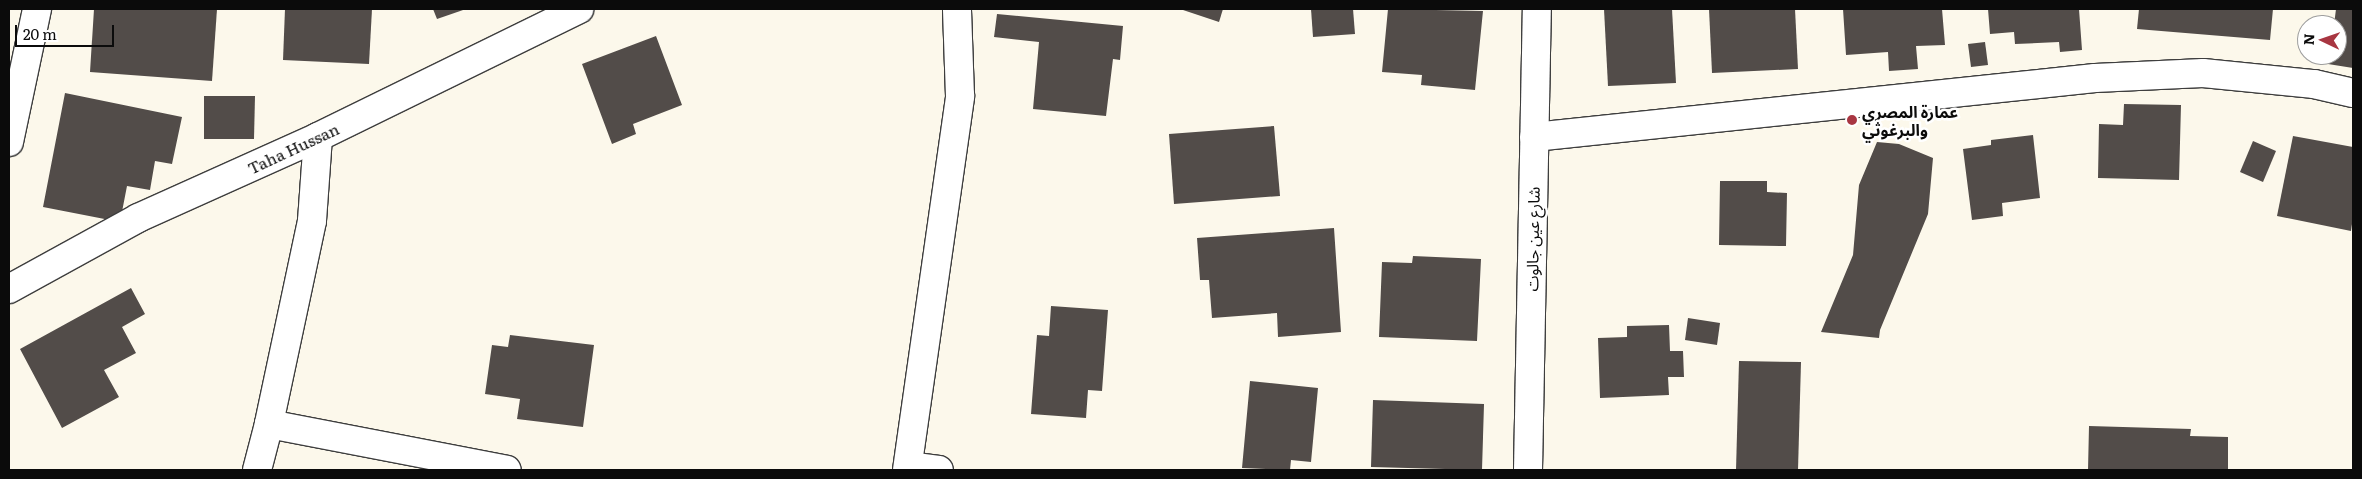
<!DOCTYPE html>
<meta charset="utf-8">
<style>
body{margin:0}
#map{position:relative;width:2362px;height:479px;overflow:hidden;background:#fcf8eb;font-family:Literata,"Noto Sans Arabic",serif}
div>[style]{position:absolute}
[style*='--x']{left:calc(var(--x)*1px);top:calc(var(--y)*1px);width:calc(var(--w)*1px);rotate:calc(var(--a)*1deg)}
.building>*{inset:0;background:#524c49}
.roads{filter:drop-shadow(1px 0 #3e3e3e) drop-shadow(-1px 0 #3e3e3e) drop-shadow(0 1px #3e3e3e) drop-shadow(0 -1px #3e3e3e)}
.minor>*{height:28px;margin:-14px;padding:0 14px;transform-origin:14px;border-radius:14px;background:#fff}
.dots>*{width:14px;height:14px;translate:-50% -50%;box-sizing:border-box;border:2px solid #fff;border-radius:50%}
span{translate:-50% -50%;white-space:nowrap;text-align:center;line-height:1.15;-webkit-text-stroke:5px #fff;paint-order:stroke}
.poi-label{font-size:16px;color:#0b0b0b;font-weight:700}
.left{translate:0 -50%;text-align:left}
.street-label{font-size:16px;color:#0b0b0b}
.frame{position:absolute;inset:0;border:10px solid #0b0b0b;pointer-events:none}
.north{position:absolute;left:2297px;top:15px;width:50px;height:50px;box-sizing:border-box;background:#fff;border:1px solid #9d9d9d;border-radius:50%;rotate:273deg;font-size:14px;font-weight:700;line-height:20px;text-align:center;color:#0b0b0b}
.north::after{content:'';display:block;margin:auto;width:18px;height:22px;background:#a83641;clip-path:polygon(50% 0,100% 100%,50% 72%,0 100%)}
.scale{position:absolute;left:15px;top:25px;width:99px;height:22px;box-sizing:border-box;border:2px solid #0b0b0b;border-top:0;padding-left:6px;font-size:15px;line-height:18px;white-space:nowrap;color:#0b0b0b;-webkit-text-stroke:4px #fff;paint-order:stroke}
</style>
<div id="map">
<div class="building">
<div style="clip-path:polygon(94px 9px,217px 9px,212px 81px,90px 72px)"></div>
<div style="clip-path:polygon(285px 9px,372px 9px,369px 64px,283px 60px)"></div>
<div style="clip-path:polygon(433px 9px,466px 9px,437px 19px)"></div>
<div style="clip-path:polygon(1180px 9px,1223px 9px,1219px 22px)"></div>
<div style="clip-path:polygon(1311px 9px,1353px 9px,1355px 34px,1313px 37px)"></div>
<div style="clip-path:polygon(1388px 9px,1483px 11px,1475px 90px,1421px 85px,1422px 75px,1382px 72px)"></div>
<div style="clip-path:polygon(1604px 9px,1672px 9px,1676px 83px,1608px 86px)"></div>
<div style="clip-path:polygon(1709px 9px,1795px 9px,1798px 69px,1712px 73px)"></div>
<div style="clip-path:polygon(1843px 9px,1942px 9px,1945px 45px,1916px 46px,1918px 69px,1889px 71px,1888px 52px,1846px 55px)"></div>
<div style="clip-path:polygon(1988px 9px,2079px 9px,2082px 50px,2060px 52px,2059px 42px,2015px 44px,2014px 32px,1990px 34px)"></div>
<div style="clip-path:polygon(2139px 9px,2273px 9px,2270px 40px,2137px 29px)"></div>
<div style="clip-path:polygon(2336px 9px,2353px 9px,2353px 68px,2328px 64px,2329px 55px,2337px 55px,2337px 25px,2334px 25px)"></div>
<div style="clip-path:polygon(997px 14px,1123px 26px,1120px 60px,1113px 59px,1106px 116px,1033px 109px,1039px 42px,994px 37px)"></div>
<div style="clip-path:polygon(656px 36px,682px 105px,633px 124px,636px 134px,612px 144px,582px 64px)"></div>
<div style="clip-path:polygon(1985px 42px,1988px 65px,1971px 67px,1968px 44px)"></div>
<div style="clip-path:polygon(65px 93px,182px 117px,172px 164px,155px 161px,150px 190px,127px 186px,120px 222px,43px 207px)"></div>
<div style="clip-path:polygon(204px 96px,255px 96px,254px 139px,204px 139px)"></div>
<div style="clip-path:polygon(2124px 104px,2181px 105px,2179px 180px,2098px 178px,2099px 124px,2123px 125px)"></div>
<div style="clip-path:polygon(1274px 126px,1280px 196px,1174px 204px,1169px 134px)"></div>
<div style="clip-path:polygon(2033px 135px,2040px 198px,2002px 203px,2003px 216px,1972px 220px,1963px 149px,1991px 145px,1991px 140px)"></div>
<div style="clip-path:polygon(2293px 136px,2353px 147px,2353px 217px,2351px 231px,2277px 216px)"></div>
<div style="clip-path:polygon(2253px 141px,2276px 151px,2263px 182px,2240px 172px)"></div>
<div style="clip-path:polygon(1877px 142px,1899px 144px,1933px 158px,1928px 214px,1880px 330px,1879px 338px,1821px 332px,1853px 255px,1859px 185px)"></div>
<div style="clip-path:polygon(1720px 181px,1767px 181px,1767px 192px,1787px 193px,1786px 246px,1719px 245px)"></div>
<div style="clip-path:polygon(1334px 228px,1341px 332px,1278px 337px,1277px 313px,1212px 318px,1209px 280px,1200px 280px,1197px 238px)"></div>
<div style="clip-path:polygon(1413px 256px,1481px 259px,1477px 341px,1379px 337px,1382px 262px,1412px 263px)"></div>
<div style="clip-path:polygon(131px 288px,145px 314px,122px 327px,136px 353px,104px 370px,119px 397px,62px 428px,20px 349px)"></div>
<div style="clip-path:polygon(1051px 306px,1108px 310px,1102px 391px,1088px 390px,1086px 418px,1031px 414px,1037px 335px,1049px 336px)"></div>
<div style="clip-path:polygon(1688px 318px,1720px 323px,1717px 345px,1685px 340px)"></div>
<div style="clip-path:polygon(1669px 325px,1670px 351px,1683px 351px,1684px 377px,1668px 377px,1669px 395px,1600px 398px,1598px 338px,1627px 337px,1627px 326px)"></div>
<div style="clip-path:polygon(510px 335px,594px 345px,583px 427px,517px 419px,520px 399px,485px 394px,492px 345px,508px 347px)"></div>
<div style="clip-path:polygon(1739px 361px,1801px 362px,1798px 470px,1736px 470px)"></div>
<div style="clip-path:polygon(1250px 381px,1318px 388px,1311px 462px,1291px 460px,1290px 470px,1242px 468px)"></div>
<div style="clip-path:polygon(1373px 400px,1484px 404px,1482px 470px,1371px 467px)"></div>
<div style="clip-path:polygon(2089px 426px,2191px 429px,2190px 436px,2228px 437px,2228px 470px,2088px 470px)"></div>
</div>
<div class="roads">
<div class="minor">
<div style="--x:318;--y:137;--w:84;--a:94.1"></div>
<div style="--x:312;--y:221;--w:208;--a:102"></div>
<div style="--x:269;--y:424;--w:242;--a:10.9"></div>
<div style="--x:1534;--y:137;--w:564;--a:-6"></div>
<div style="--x:2095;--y:78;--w:108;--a:-2.7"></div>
<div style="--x:2203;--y:73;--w:112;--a:5.7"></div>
<div style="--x:2314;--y:84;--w:40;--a:13"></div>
<div style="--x:9;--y:142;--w:136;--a:-78.1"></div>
<div style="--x:9;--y:289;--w:147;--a:-28.8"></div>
<div style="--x:138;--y:218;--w:197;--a:-24.2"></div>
<div style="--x:318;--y:137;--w:291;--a:-26.1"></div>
<div style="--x:908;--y:466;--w:31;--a:7"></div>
<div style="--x:257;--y:470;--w:48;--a:-75.4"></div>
<div style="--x:907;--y:470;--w:378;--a:-81.9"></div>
<div style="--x:960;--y:96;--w:87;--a:-92"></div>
<div style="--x:1528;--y:470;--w:461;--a:-88.9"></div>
</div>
</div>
<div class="dots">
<div style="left:1852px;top:120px;background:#a83641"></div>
</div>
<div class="poi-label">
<span class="left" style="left:1862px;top:120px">عمارة المصري<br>والبرغوثي</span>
</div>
<div class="street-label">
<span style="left:293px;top:148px;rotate:-25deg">Taha Hussan</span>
<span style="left:1532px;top:239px;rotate:-89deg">شارع عين جالوت</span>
</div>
<div class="frame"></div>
<div class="north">N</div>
<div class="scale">20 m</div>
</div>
